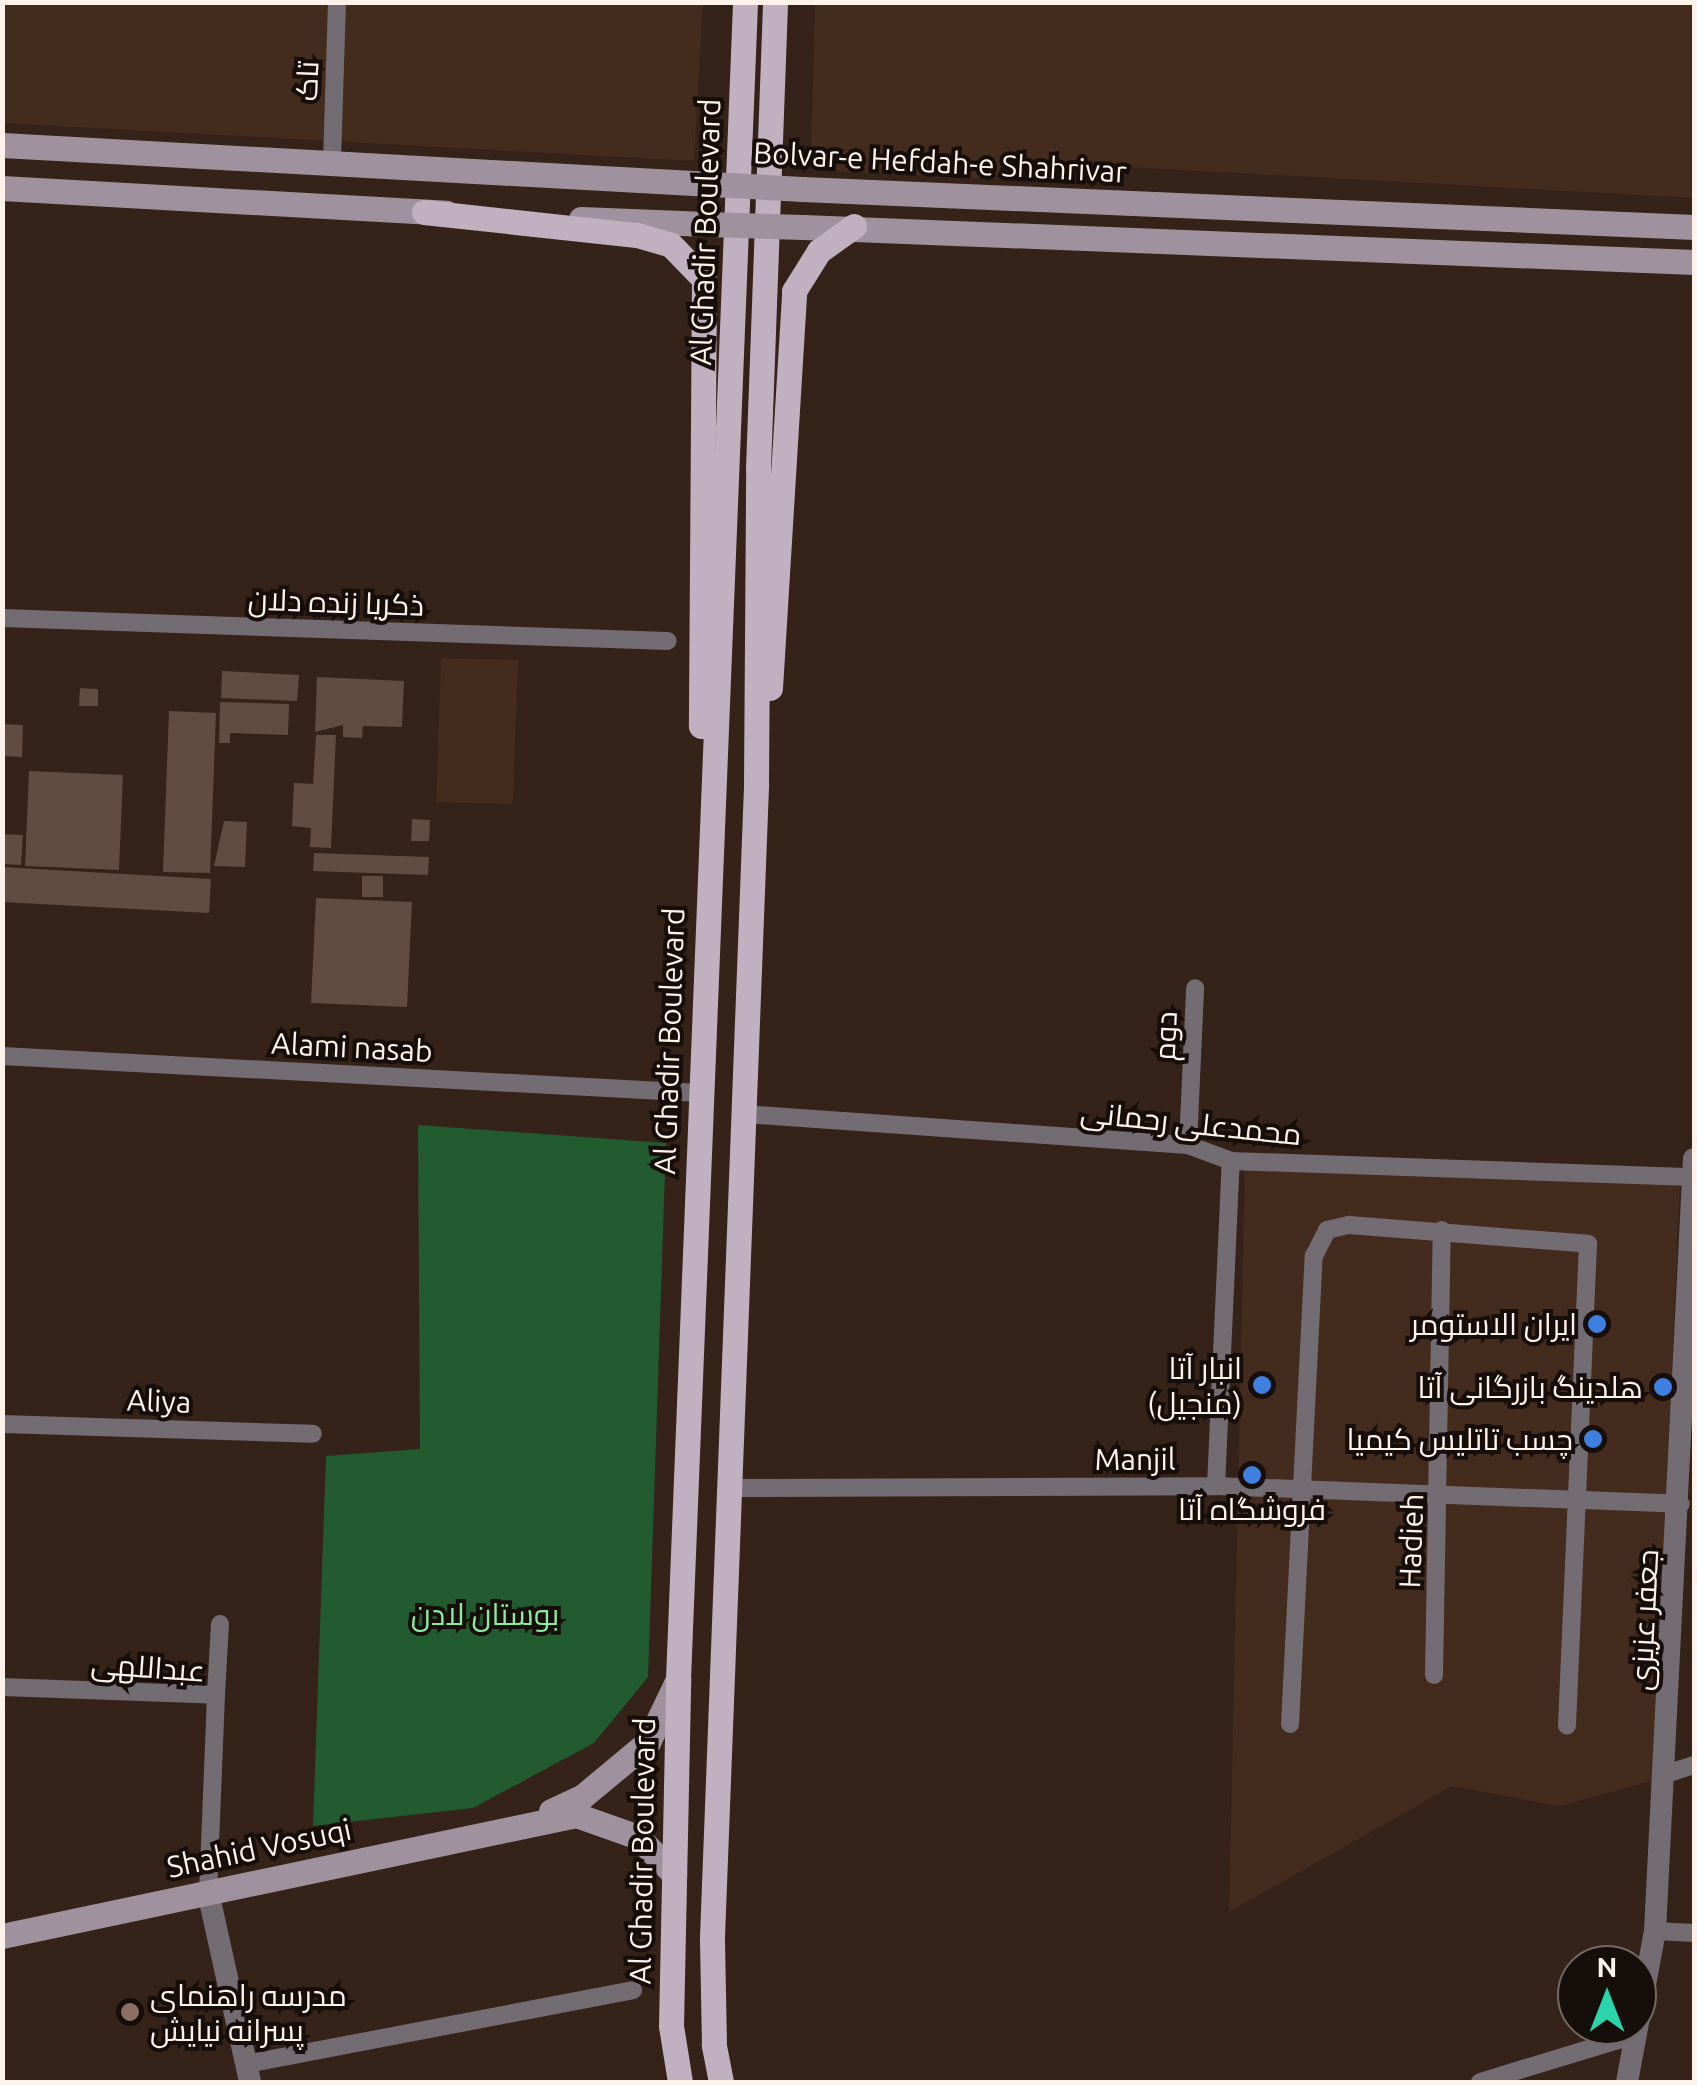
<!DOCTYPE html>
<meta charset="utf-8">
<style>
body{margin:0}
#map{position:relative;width:1697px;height:2085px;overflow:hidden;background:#352218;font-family:Ubuntu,Cairo,sans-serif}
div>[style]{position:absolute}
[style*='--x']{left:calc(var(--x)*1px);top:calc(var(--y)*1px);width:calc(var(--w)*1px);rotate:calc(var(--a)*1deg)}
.built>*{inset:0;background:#432b1d}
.green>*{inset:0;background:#235b31}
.building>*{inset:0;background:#614c41}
.minor>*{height:18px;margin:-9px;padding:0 9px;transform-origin:9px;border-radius:9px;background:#736c73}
.tertiary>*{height:22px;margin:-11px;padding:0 11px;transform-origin:11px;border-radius:11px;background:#736c73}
.secondary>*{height:25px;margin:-12.5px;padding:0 12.5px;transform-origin:12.5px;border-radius:12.5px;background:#9f929e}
.primary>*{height:25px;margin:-12.5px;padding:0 12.5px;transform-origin:12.5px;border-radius:12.5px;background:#c0b0c0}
.secondary-bridge>*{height:25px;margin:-12.5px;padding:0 12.5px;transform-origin:12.5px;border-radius:12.5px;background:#9f929e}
.dots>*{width:28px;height:28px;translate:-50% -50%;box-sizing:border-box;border:5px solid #160e0a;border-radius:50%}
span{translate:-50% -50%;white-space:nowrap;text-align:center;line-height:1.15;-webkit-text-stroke:8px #160e0a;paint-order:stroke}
.street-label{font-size:30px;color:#fff2eb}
.poi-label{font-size:30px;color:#fff2eb}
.right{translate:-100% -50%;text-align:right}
.left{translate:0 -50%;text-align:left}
.park-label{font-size:30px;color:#8aec9e}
.frame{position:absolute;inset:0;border:5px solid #fff2eb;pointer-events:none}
.north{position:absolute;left:1557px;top:1945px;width:100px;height:100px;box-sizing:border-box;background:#160e0a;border:2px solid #736964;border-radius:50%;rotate:0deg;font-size:28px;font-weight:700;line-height:40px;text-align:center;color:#fff2eb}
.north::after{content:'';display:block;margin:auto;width:35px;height:45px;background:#2ad5ac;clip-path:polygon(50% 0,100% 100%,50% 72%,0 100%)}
</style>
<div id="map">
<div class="built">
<div style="clip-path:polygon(2px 3px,703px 3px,694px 161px,3px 123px)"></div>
<div style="clip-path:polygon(815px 3px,1694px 3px,1694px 198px,1017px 161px,1016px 180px,828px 171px,811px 151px)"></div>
<div style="clip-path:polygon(441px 658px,518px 660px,513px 804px,436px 802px)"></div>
<div style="clip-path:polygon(1245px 1162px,1680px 1177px,1655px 1780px,1559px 1806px,1452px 1786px,1229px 1912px)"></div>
</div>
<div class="green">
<div style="clip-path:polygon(418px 1125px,666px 1143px,648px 1677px,594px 1743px,473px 1808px,313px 1826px,326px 1456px,420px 1449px)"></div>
</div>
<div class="building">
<div style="clip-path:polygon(222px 671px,299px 675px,297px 701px,221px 698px)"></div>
<div style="clip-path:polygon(317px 677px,404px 681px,402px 727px,363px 726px,362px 738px,343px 737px,343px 725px,315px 732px)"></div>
<div style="clip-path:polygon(80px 688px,98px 689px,98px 706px,79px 706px)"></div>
<div style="clip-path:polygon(220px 702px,289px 704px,288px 735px,230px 733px,230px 743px,219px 743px)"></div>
<div style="clip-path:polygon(169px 711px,216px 713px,210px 873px,163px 872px)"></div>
<div style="clip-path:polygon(2px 724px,23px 725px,22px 757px,2px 756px)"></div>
<div style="clip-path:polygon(316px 735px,336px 735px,331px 848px,310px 847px,311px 828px,292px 826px,294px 783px,313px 784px)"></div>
<div style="clip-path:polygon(29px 771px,123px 775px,119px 870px,25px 866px)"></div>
<div style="clip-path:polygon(412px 819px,430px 820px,429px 841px,411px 841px)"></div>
<div style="clip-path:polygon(224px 821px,247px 822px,245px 867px,214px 866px)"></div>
<div style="clip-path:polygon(2px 834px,23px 835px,21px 865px,2px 864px)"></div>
<div style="clip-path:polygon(314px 853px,429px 857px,428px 875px,313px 871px)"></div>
<div style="clip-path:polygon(2px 867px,211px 879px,209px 913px,2px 902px)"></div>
<div style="clip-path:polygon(362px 876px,383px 876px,383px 897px,362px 897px)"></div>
<div style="clip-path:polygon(316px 898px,412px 902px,407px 1007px,311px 1003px)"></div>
</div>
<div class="minor">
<div style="--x:332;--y:161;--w:159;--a:-88.2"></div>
<div style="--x:2;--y:618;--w:666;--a:1.98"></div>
<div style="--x:2;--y:1056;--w:699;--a:3.03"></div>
<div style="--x:743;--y:1114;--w:446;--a:4"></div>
<div style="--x:1188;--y:1145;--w:46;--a:20.4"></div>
<div style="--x:1231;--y:1161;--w:462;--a:2"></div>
<div style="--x:1188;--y:1145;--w:157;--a:-87.4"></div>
<div style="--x:2;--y:1424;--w:311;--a:1.8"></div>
<div style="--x:1216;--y:1486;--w:465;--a:2.2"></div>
<div style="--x:730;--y:1488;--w:486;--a:-0.2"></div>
<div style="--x:1216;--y:1486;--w:325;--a:-87.4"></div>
<div style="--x:1434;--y:1675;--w:445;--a:-89"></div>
<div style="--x:2;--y:1687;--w:214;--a:2.1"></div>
<div style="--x:216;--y:1695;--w:197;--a:92.3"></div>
<div style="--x:216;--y:1695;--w:71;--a:-86.8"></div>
<div style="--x:1290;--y:1724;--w:469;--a:-87.1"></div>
<div style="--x:1314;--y:1256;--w:29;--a:-63"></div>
<div style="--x:1327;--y:1230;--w:23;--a:-13"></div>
<div style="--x:1349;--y:1225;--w:240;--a:4.5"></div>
<div style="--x:1588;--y:1244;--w:482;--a:92.5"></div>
<div style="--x:1666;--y:1774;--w:29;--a:-18"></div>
<div style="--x:1655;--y:1931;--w:39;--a:3"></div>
<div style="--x:246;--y:2064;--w:394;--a:-10.8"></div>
<div style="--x:1480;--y:2082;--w:162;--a:-16.9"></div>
</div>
<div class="tertiary">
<div style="--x:208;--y:1892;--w:195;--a:77.5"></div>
<div style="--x:1627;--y:2082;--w:154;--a:-79.5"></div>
<div style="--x:1655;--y:1931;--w:773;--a:-87.11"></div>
</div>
<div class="secondary">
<div style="--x:2;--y:145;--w:710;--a:3.15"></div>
<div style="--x:2;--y:188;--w:445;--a:3.2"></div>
<div style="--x:802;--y:189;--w:893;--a:2.44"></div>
<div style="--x:581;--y:219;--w:125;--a:2.3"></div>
<div style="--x:803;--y:227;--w:892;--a:2.25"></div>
<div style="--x:551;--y:1811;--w:35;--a:-25"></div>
<div style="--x:583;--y:1796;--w:85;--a:-39.7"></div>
<div style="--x:648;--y:1742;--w:70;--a:-64.5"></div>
<div style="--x:2;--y:1936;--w:587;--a:-11.9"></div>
<div style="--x:576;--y:1815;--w:66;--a:19.5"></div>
<div style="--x:638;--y:1837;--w:52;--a:45.8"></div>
</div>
<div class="primary">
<div style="--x:424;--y:212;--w:214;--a:6.2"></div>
<div style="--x:637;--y:235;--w:35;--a:16"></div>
<div style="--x:671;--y:245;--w:47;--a:45.9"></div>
<div style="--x:704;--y:279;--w:447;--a:90.4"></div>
<div style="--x:770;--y:688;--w:398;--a:-86.5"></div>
<div style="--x:794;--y:291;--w:47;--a:-58"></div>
<div style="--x:819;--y:251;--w:43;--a:-35.5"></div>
<div style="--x:680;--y:2082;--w:57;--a:-99.1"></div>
<div style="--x:671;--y:2026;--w:347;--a:-88.8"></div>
<div style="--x:678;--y:1679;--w:1678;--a:-87.71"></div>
<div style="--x:721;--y:2082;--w:38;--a:-101"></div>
<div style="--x:714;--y:2045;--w:108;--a:-91.1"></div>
<div style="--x:712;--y:1937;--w:1154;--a:-87.81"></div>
<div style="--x:756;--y:784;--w:316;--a:-89.6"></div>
<div style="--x:758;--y:468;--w:466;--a:-87.9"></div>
</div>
<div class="secondary-bridge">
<div style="--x:711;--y:184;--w:91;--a:3.1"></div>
<div style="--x:706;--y:224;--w:97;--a:1.8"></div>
</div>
<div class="dots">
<div style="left:1597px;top:1324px;background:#3f7fe0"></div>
<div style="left:1262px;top:1385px;background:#3f7fe0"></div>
<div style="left:1663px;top:1387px;background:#3f7fe0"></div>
<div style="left:1593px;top:1439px;background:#3f7fe0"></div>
<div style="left:1252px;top:1475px;background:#3f7fe0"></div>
<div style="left:130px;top:2012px;background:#8d6e63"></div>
</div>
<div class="street-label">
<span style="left:307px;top:81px;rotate:-88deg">تاک</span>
<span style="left:940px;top:162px;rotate:3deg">Bolvar-e Hefdah-e Shahrivar</span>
<span style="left:705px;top:232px;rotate:-88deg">Al Ghadir Boulevard</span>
<span style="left:336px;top:602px;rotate:2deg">ذکریا زنده دلان</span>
<span style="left:1165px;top:1036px;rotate:-87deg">دوم</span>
<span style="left:669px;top:1041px;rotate:-88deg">Al Ghadir Boulevard</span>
<span style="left:352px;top:1047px;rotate:3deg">Alami nasab</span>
<span style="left:1191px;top:1123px;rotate:6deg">محمدعلی رحمانی</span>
<span style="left:159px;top:1401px;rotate:2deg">Aliya</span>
<span style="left:1135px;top:1459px">Manjil</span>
<span style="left:1411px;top:1541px;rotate:-88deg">Hadieh</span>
<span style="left:1644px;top:1620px;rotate:-87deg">جعفر عزیزی</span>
<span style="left:148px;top:1667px;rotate:4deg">عبداللهی</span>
<span style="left:259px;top:1848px;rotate:-12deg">Shahid Vosuqi</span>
<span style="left:642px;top:1851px;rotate:-89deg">Al Ghadir Boulevard</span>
</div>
<div class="poi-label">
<span class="right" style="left:1577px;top:1324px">ایران الاستومر</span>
<span class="right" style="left:1242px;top:1385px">انبار آتا<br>(منجیل)</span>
<span class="right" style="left:1643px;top:1387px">هلدینگ بازرگانی آتا</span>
<span class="right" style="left:1573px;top:1439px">چسب تاتلیس کیمیا</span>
<span style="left:1252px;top:1509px">فروشگاه آتا</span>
<span class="left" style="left:150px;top:2012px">مدرسه راهنمای<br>پسرانه نیایش</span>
</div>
<div class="park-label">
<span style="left:485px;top:1614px">بوستان لادن</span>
</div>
<div class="frame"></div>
<div class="north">N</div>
</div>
